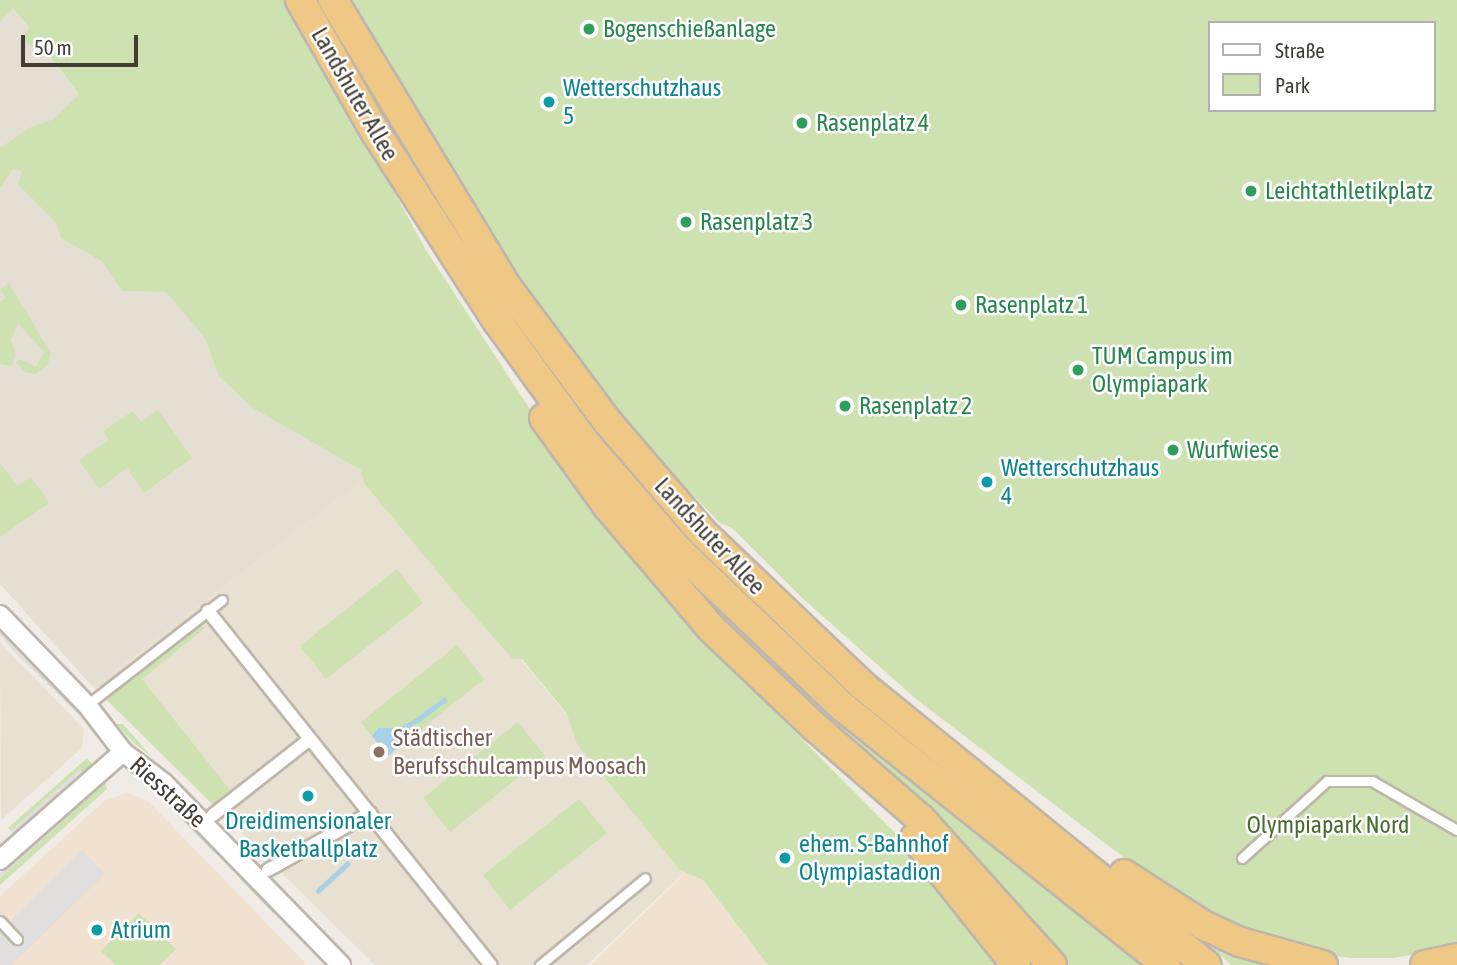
<!DOCTYPE html>
<meta charset="utf-8">
<style>
body{margin:0}
#map{position:relative;width:1457px;height:965px;overflow:hidden;background:#f0ece5;font-family:"Asap Condensed",sans-serif}
div>[style]{position:absolute}
[style*='--x']{left:calc(var(--x)*1px);top:calc(var(--y)*1px);width:calc(var(--w)*1px);rotate:calc(var(--a)*1deg)}
.residential>*{inset:0;background:#e4ded3}
.commercial>*{inset:0;background:#f1e1d1}
.education>*{inset:0;background:#e8e0d0}
.green>*{inset:0;background:#cee1b1}
.parking>*{inset:0;background:#e1dfdd}
.water>*{inset:0;background:#a7d1e7}
.stream>*{height:4.5px;margin:-2.25px;padding:0 2.25px;transform-origin:2.25px;border-radius:2.25px;background:#a7d1e7}
.roads{filter:drop-shadow(2px 0 #beb6ab) drop-shadow(-2px 0 #beb6ab) drop-shadow(0 2px #beb6ab) drop-shadow(0 -2px #beb6ab)}
.service>*{height:9px;margin:-4.5px;padding:0 4.5px;transform-origin:4.5px;border-radius:4.5px;background:#fff}
.pedestrian>*{height:12px;margin:-6px;padding:0 6px;transform-origin:6px;border-radius:6px;background:#fff}
.minor>*{height:18px;margin:-9px;padding:0 9px;transform-origin:9px;border-radius:9px;background:#fff}
.trunk>*{height:28px;margin:-14px;padding:0 14px;transform-origin:14px;border-radius:14px;background:#f0c886}
.dots>*{width:19px;height:19px;translate:-50% -50%;box-sizing:border-box;border:4px solid #fff;border-radius:50%}
span{translate:-50% -50%;white-space:nowrap;text-align:center;line-height:1.15;-webkit-text-stroke:5px #fff;paint-order:stroke}
.leisure-label{font-size:24px;color:#27864d}
.left{translate:0 -50%;text-align:left}
.culture-label{font-size:24px;color:#0d838f}
.street-label{font-size:24px;color:#423c35}
.education-label{font-size:24px;color:#785e54}
.park-label{font-size:24px;color:#4a6d2f}
.legend{position:absolute;left:1208px;top:21px;width:228px;height:91px;box-sizing:border-box;background:#fff;border:2px solid #b3b1ae;margin:0;padding:9px 12px;list-style:none;font-size:21px;color:#423c35}
.legend li{display:flex;align-items:center;gap:14px;height:35px}
.legend b{width:35px;border:2px solid #b3b1ae}
.scale{position:absolute;left:21px;top:35px;width:117px;height:32px;box-sizing:border-box;border:4px solid #423c35;border-top:0;padding-left:9px;font-size:21px;line-height:24px;white-space:nowrap;color:#423c35;-webkit-text-stroke:5px #fff;paint-order:stroke}
</style>
<div id="map">
<div class="residential">
<div style="clip-path:polygon(0 0,7px 0,369px 475px,93px 687px,0 584px)"></div>
</div>
<div class="commercial">
<div style="clip-path:polygon(126px 793px,147px 800px,307px 965px,0 965px,0 896px,104px 801px)"></div>
<div style="clip-path:polygon(692px 866px,768px 965px,591px 965px)"></div>
</div>
<div class="education">
<div style="clip-path:polygon(369px 475px,691px 866px,587px 965px,375px 965px,93px 687px)"></div>
<div style="clip-path:polygon(0 643px,84px 729px,82px 748px,1px 820px)"></div>
</div>
<div class="green">
<div style="clip-path:polygon(0 0,289px 0,426px 250px,567px 466px,568px 478px,680px 616px,910px 848px,998px 965px,768px 965px,703px 880px,680px 870px,577px 744px,567px 714px,522px 659px,512px 658px,472px 613px,364px 483px,361px 470px,253px 408px,219px 376px,205px 338px,166px 292px,122px 291px,103px 262px,61px 238px,56px 222px,18px 184px,22px 171px,13px 169px,0 188px,0 148px,29px 128px,54px 119px,79px 94px,49px 55px,20px 40px,29px 28px,13px 8px,0 22px)"></div>
<div style="clip-path:polygon(evenodd,347px 0,1457px 0,1457px 948px,1392px 958px,1352px 958px,1316px 954px,1237px 929px,1165px 889px,916px 699px,800px 596px,732px 528px,720px 523px,633px 433px,503px 260px,347px 0,1210px 23px,1434px 23px,1434px 110px,1210px 110px,1210px 23px)"></div>
<div style="clip-path:polygon(9px 283px,50px 352px,48px 365px,35px 374px,24px 372px,16px 362px,20px 359px,36px 367px,44px 352px,18px 323px,11px 340px,16px 355px,12px 366px,0 364px,0 302px,6px 298px,0 290px)"></div>
<div style="clip-path:polygon(158px 410px,192px 458px,144px 493px,127px 468px,99px 489px,79px 460px,109px 440px,103px 431px,133px 411px,141px 422px)"></div>
<div style="clip-path:polygon(0 463px,17px 486px,31px 477px,49px 503px,0 537px)"></div>
<div style="clip-path:polygon(668px 562px,797px 687px,865px 745px,1141px 965px,1065px 965px,753px 658px)"></div>
<div style="clip-path:polygon(397px 569px,423px 603px,326px 679px,300px 646px)"></div>
<div style="clip-path:polygon(199px 626px,205px 628px,142px 679px,233px 794px,216px 807px,105px 698px)"></div>
<div style="clip-path:polygon(457px 645px,484px 679px,388px 756px,361px 722px)"></div>
<div style="clip-path:polygon(518px 722px,545px 756px,450px 832px,423px 798px)"></div>
<div style="clip-path:polygon(116px 724px,123px 724px,152px 757px,135px 744px)"></div>
<div style="clip-path:polygon(87px 758px,93px 765px,83px 774px,79px 770px,11px 831px,8px 828px)"></div>
<div style="clip-path:polygon(104px 781px,107px 789px,0 885px,0 878px)"></div>
<div style="clip-path:polygon(579px 799px,607px 833px,510px 910px,483px 875px)"></div>
<div style="clip-path:polygon(243px 876px,276px 910px,273px 913px,240px 879px)"></div>
<div style="clip-path:polygon(139px 913px,176px 949px,160px 965px,115px 965px,101px 951px)"></div>
<div style="clip-path:polygon(1193px 929px,1293px 965px,1231px 965px)"></div>
</div>
<div class="parking">
<div style="clip-path:polygon(0 629px,85px 715px,82px 718px,17px 655px,0 635px)"></div>
<div style="clip-path:polygon(79px 770px,83px 774px,15px 835px,11px 831px)"></div>
<div style="clip-path:polygon(92px 789px,92px 795px,0 878px,0 872px)"></div>
<div style="clip-path:polygon(163px 794px,219px 851px,213px 852px,160px 797px)"></div>
<div style="clip-path:polygon(82px 850px,105px 874px,12px 965px,0 965px,0 931px)"></div>
</div>
<div class="water">
<div style="clip-path:polygon(415px 719px,418px 722px,398px 735px,408px 733px,411px 737px,388px 756px,372px 736px,378px 728px,399px 728px)"></div>
</div>
<div class="stream">
<div style="--x:416;--y:721;--w:35;--a:-37"></div>
<div style="--x:318;--y:891;--w:40;--a:-43"></div>
</div>
<div class="roads">
<div class="service">
<div style="--x:87;--y:705;--w:171;--a:-37.9"></div>
<div style="--x:1242;--y:858;--w:115;--a:-42.2"></div>
<div style="--x:1327;--y:781;--w:45;--a:0"></div>
<div style="--x:1372;--y:781;--w:98;--a:30"></div>
<div style="--x:0;--y:921;--w:25;--a:47"></div>
<div style="--x:540;--y:965;--w:136;--a:-39.6"></div>
</div>
<div class="pedestrian">
<div style="--x:208;--y:611;--w:453;--a:51.4"></div>
<div style="--x:213;--y:815;--w:123;--a:-38.1"></div>
<div style="--x:268;--y:870;--w:117;--a:-29.2"></div>
</div>
<div class="minor">
<div style="--x:0;--y:615;--w:125;--a:46"></div>
<div style="--x:87;--y:705;--w:59;--a:52.5"></div>
<div style="--x:123;--y:752;--w:51;--a:37.1"></div>
<div style="--x:164;--y:783;--w:254;--a:45.8"></div>
<div style="--x:0;--y:860;--w:164;--a:-41.3"></div>
</div>
<div class="trunk">
<div style="--x:300;--y:0;--w:153;--a:60.3"></div>
<div style="--x:376;--y:133;--w:225;--a:57.2"></div>
<div style="--x:498;--y:322;--w:145;--a:54.2"></div>
<div style="--x:583;--y:440;--w:147;--a:49.1"></div>
<div style="--x:679;--y:551;--w:226;--a:43.6"></div>
<div style="--x:843;--y:707;--w:413;--a:38.6"></div>
<div style="--x:333;--y:0;--w:336;--a:58.8"></div>
<div style="--x:507;--y:287;--w:166;--a:53.3"></div>
<div style="--x:606;--y:420;--w:146;--a:49.4"></div>
<div style="--x:701;--y:531;--w:223;--a:43.7"></div>
<div style="--x:862;--y:685;--w:444;--a:39.1"></div>
<div style="--x:544;--y:418;--w:111;--a:54.2"></div>
<div style="--x:609;--y:508;--w:157;--a:49.6"></div>
<div style="--x:711;--y:628;--w:144;--a:43.6"></div>
<div style="--x:815;--y:727;--w:140;--a:41"></div>
<div style="--x:921;--y:819;--w:196;--a:48.1"></div>
<div style="--x:915;--y:838;--w:162;--a:51.5"></div>
<div style="--x:1124;--y:874;--w:94;--a:32.8"></div>
<div style="--x:1203;--y:925;--w:41;--a:24.7"></div>
<div style="--x:1240;--y:942;--w:86;--a:15.5"></div>
<div style="--x:1425;--y:965;--w:33;--a:-12"></div>
</div>
</div>
<div class="dots">
<div style="left:589px;top:29px;background:#2e9e5b"></div>
<div style="left:549px;top:102px;background:#0f9aa8"></div>
<div style="left:802px;top:123px;background:#2e9e5b"></div>
<div style="left:1251px;top:191px;background:#2e9e5b"></div>
<div style="left:686px;top:222px;background:#2e9e5b"></div>
<div style="left:961px;top:305px;background:#2e9e5b"></div>
<div style="left:1078px;top:370px;background:#2e9e5b"></div>
<div style="left:845px;top:406px;background:#2e9e5b"></div>
<div style="left:1173px;top:450px;background:#2e9e5b"></div>
<div style="left:987px;top:482px;background:#0f9aa8"></div>
<div style="left:379px;top:752px;background:#8d6e63"></div>
<div style="left:308px;top:796px;background:#0f9aa8"></div>
<div style="left:785px;top:858px;background:#0f9aa8"></div>
<div style="left:97px;top:930px;background:#0f9aa8"></div>
</div>
<div class="leisure-label">
<span class="left" style="left:603px;top:29px">Bogenschießanlage</span>
<span class="left" style="left:816px;top:123px">Rasenplatz 4</span>
<span class="left" style="left:1265px;top:191px">Leichtathletikplatz</span>
<span class="left" style="left:700px;top:222px">Rasenplatz 3</span>
<span class="left" style="left:975px;top:305px">Rasenplatz 1</span>
<span class="left" style="left:1092px;top:370px">TUM Campus im<br>Olympiapark</span>
<span class="left" style="left:859px;top:406px">Rasenplatz 2</span>
<span class="left" style="left:1187px;top:450px">Wurfwiese</span>
</div>
<div class="culture-label">
<span class="left" style="left:563px;top:102px">Wetterschutzhaus<br>5</span>
<span class="left" style="left:1001px;top:482px">Wetterschutzhaus<br>4</span>
<span style="left:308px;top:835px">Dreidimensionaler<br>Basketballplatz</span>
<span class="left" style="left:799px;top:858px">ehem. S-Bahnhof<br>Olympiastadion</span>
<span class="left" style="left:111px;top:930px">Atrium</span>
</div>
<div class="street-label">
<span style="left:355px;top:94px;rotate:60deg">Landshuter Allee</span>
<span style="left:710px;top:536px;rotate:47deg">Landshuter Allee</span>
<span style="left:168px;top:792px;rotate:42deg">Riesstraße</span>
</div>
<div class="education-label">
<span class="left" style="left:393px;top:752px">Städtischer<br>Berufsschulcampus Moosach</span>
</div>
<div class="park-label">
<span style="left:1328px;top:825px">Olympiapark Nord</span>
</div>
<ul class="legend">
<li><b style="height:9px;background:#fff"></b>Straße</li>
<li><b style="height:19px;background:#cee1b1"></b>Park</li>
</ul>
<div class="scale">50 m</div>
</div>
